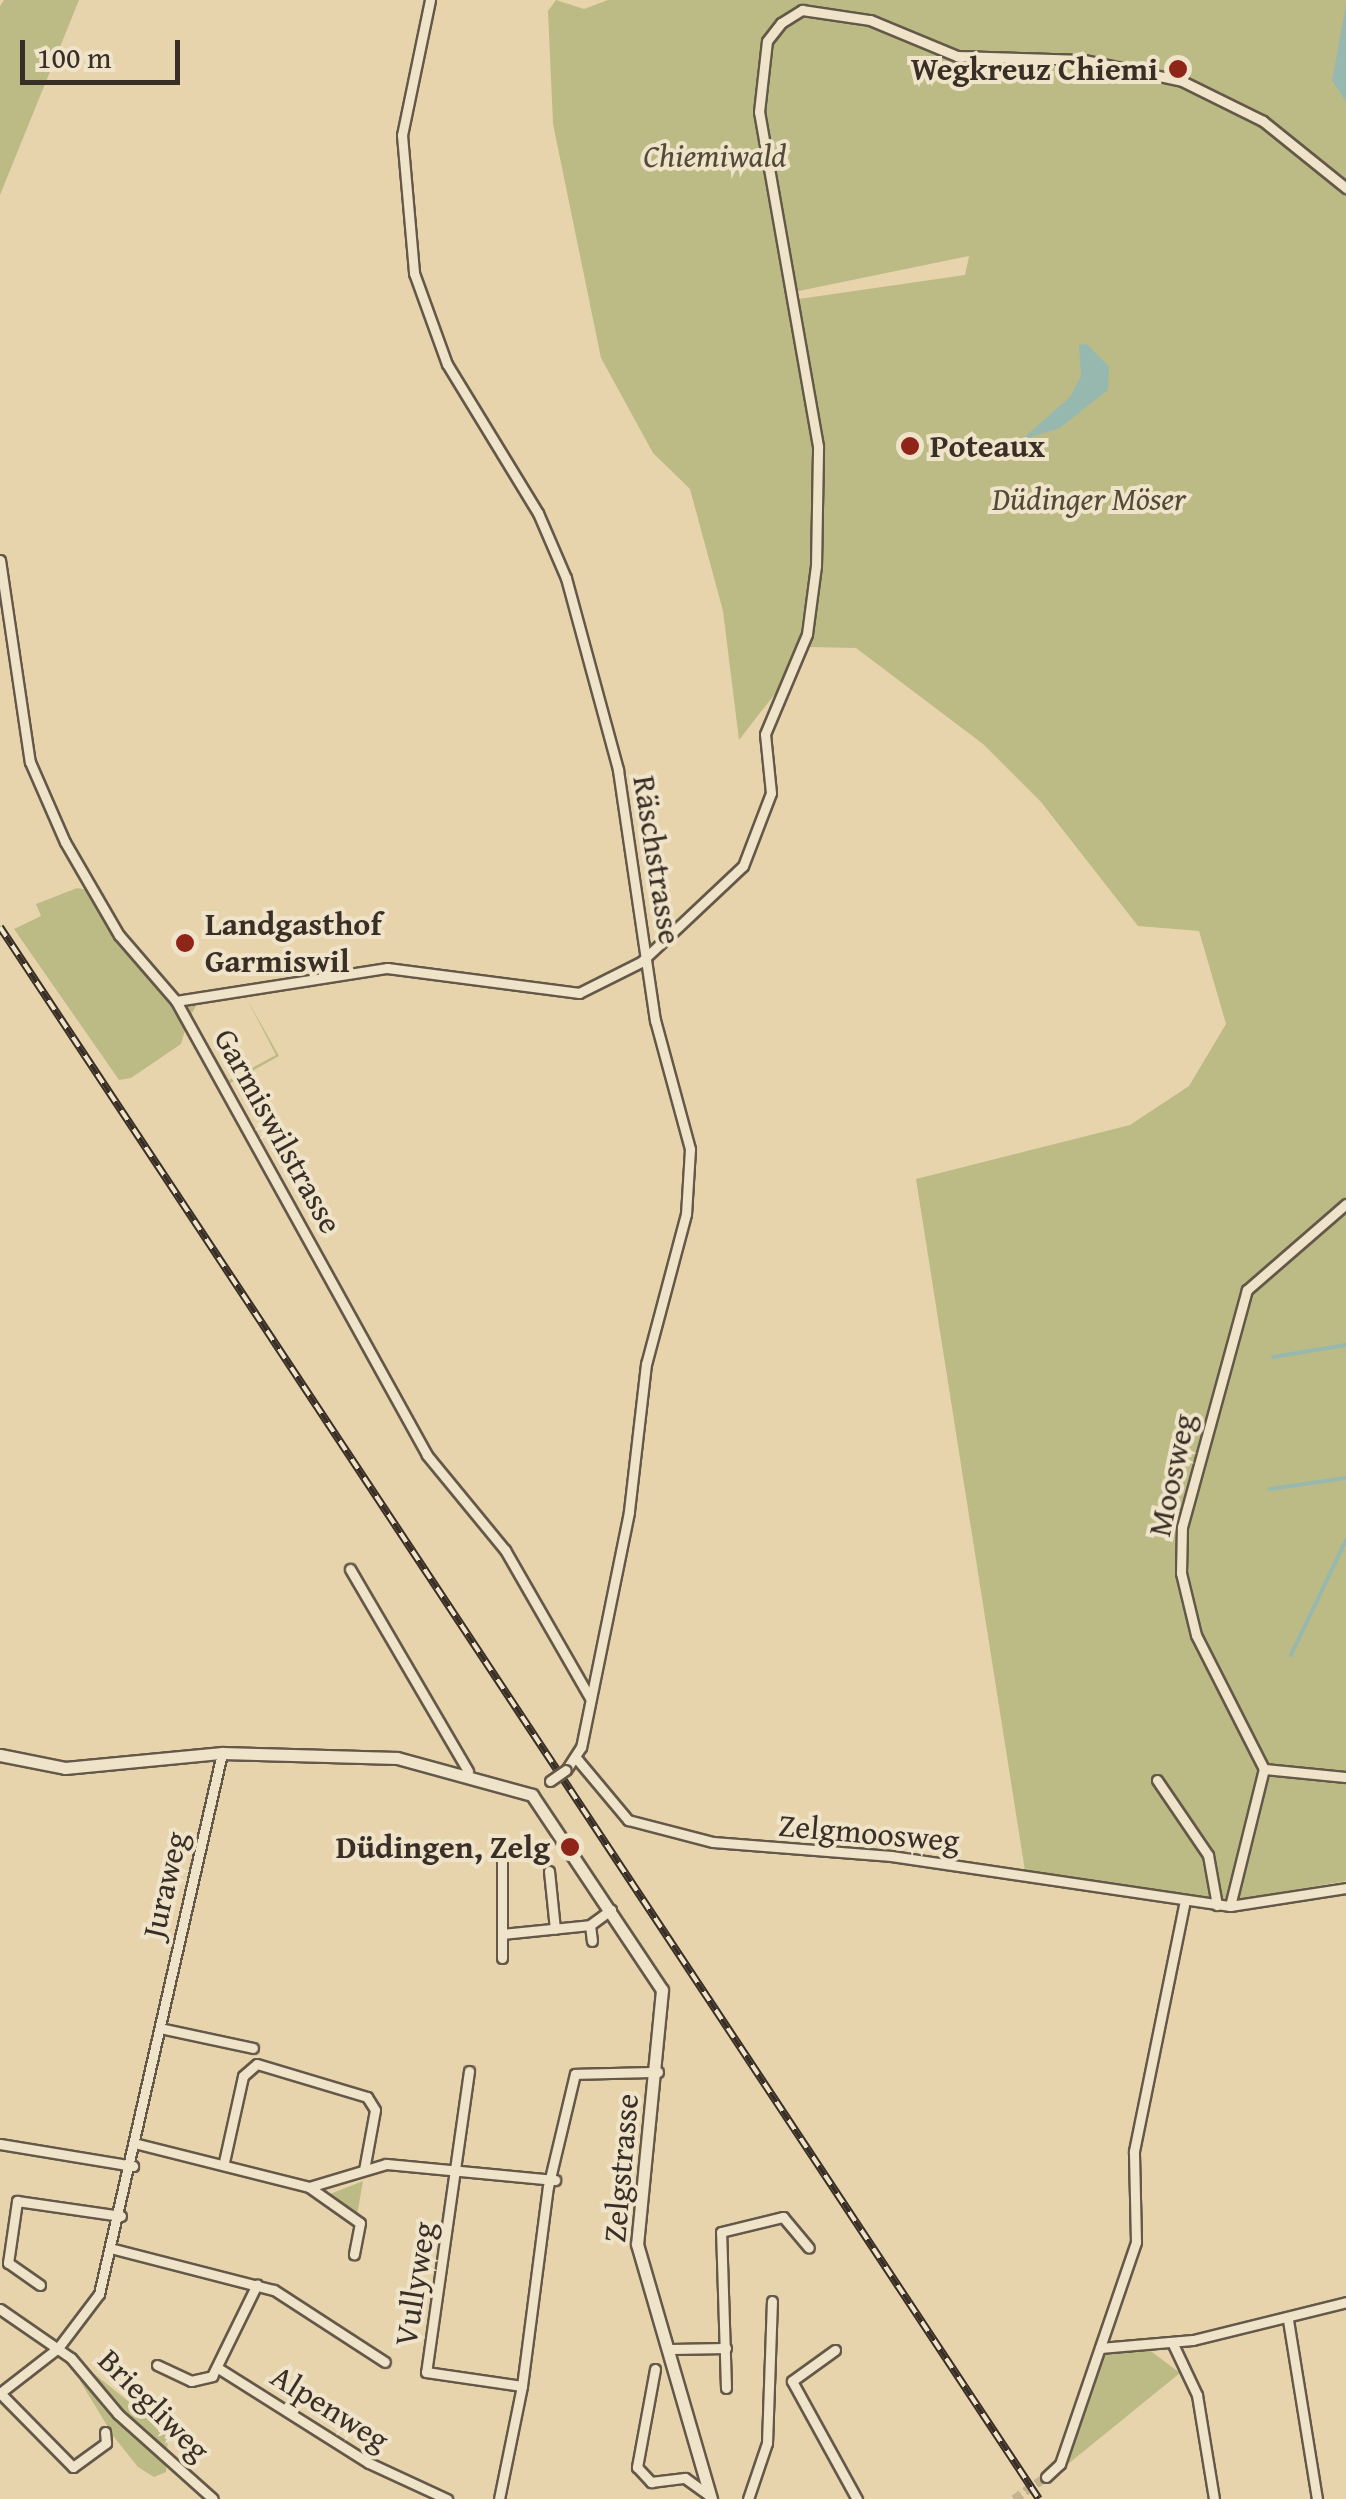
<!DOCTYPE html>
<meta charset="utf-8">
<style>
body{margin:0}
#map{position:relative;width:1346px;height:2499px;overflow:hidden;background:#e7d4ac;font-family:"Gentium Book Plus",serif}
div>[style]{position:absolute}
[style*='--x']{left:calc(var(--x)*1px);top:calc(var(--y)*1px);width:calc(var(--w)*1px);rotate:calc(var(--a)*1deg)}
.green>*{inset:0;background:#bcbb86}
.water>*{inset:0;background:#97b8ae}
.stream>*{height:4px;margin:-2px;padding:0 2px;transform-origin:2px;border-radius:2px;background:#97b8ae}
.minor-tunnel>*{height:9px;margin-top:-4.5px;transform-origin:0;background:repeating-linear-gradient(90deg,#c4b391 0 9px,transparent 0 13.5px)}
.roads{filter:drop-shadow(2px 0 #645848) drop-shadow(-2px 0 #645848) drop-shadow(0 2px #645848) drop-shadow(0 -2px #645848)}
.minor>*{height:9px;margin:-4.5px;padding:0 4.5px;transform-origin:4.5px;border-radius:4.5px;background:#efe3c9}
.tertiary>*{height:11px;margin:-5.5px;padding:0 5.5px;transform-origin:5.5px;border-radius:5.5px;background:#efe3c9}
.rail>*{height:8px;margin-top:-4px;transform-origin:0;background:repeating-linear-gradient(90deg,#efe3c9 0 11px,#392f26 0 22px);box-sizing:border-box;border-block:2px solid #392f26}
.bridges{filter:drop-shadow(2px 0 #645848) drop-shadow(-2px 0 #645848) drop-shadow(0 2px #645848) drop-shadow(0 -2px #645848)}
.minor-bridge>*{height:9px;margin:-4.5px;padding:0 4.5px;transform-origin:4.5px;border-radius:4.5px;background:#efe3c9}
.dots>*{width:28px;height:28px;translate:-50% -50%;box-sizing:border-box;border:5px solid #efe3c9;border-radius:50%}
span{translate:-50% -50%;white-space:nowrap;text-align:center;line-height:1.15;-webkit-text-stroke:8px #efe3c9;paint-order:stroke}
.poi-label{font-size:32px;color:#392f26;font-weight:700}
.right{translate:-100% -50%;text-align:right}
.left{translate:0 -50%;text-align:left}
.park-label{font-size:32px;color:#534b39;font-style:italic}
.street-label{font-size:32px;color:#392f26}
.scale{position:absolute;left:20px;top:40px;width:160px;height:45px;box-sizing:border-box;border:5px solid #392f26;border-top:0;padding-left:12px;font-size:30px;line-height:35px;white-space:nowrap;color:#392f26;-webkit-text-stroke:8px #efe3c9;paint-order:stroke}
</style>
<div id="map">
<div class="green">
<div style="clip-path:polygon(4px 0,79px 0,0 195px,0 6px)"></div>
<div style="clip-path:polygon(556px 0,584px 9px,608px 0,1346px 0,1346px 1881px,1228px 1901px,1025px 1871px,916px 1179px,1130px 1125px,1189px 1086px,1226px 1024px,1199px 931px,1138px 926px,1041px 802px,983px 744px,856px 648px,808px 647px,823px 439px,799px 299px,965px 275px,969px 256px,789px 293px,815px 444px,811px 568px,795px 668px,739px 740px,723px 611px,690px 489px,653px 453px,601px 358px,553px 124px,548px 11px)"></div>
<div style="clip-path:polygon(77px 888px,88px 890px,186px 1027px,181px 1044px,131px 1078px,119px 1080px,14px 929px,41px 916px,36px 904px)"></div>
<div style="clip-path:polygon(247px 999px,279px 1056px,229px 1084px,190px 1016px,187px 1004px,198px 1002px,191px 1015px,229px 1080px,276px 1055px)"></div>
<div style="clip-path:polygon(363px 2181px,357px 2215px,330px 2194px)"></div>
<div style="clip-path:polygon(1148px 2349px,1180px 2373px,1068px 2464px,1094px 2365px,1103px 2354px)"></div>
<div style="clip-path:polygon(93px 2373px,168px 2433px,166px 2472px,154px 2477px,138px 2467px,114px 2437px,80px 2381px)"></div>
</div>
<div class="water">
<div style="clip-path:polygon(1346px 5px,1346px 102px,1332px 80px)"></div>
<div style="clip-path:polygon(1087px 344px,1109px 367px,1108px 390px,1060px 428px,1021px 440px,1070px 397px,1081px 376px,1079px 345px)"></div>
</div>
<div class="stream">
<div style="--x:1273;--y:1357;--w:74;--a:-9.3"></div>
<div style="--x:1270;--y:1489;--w:77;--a:-8.2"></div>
<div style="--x:1291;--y:1655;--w:127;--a:-64.4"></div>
</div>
<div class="minor-tunnel">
<div style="--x:1014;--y:2499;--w:39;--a:-35"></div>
</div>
<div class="roads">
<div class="minor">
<div style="--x:430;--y:0;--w:138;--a:101.7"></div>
<div style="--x:402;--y:135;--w:139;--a:85"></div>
<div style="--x:414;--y:273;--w:97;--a:70.1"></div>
<div style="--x:447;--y:364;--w:175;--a:58.6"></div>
<div style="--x:538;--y:513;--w:71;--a:66.7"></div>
<div style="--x:566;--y:578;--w:199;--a:74.8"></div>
<div style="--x:618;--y:770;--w:253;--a:81.6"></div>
<div style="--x:655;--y:1020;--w:134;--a:74.8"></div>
<div style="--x:690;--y:1149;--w:65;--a:93.5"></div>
<div style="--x:686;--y:1214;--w:155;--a:104.9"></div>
<div style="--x:646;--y:1364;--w:149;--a:96.6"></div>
<div style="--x:629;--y:1512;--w:240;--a:101.5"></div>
<div style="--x:581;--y:1747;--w:27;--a:123"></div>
<div style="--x:0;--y:560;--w:204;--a:81.6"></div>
<div style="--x:30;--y:762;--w:87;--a:66.4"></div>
<div style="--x:65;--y:842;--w:108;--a:59.9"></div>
<div style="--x:119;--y:935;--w:87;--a:49.2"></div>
<div style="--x:176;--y:1001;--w:519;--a:61.06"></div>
<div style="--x:427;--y:1455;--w:123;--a:50.6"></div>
<div style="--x:505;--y:1550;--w:171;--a:60.1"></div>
<div style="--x:176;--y:1001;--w:214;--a:-8.9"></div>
<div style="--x:387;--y:968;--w:194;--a:7.4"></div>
<div style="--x:579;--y:993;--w:69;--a:-26.6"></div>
<div style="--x:641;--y:962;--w:140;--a:-43.3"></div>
<div style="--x:743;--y:866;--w:78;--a:-69"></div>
<div style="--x:771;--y:793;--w:59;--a:-95.8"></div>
<div style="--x:765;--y:734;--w:108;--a:-67.2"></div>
<div style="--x:807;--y:634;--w:69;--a:-82.5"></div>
<div style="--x:816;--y:566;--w:120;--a:-89"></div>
<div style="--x:818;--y:446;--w:339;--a:-100"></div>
<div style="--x:759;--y:112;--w:71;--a:-83.6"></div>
<div style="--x:767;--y:41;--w:23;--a:-52"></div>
<div style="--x:781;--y:23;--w:25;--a:-32"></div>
<div style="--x:802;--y:10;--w:69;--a:8.4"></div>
<div style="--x:870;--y:20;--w:94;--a:22.5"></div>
<div style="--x:957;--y:56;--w:127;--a:1.8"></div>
<div style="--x:1084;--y:60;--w:100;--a:12.1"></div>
<div style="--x:1182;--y:81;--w:90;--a:26.3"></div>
<div style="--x:1263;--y:121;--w:107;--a:38.9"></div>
<div style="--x:350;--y:1569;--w:234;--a:59.7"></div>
<div style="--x:577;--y:1759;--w:80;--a:50.1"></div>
<div style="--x:628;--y:1820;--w:88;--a:14.5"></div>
<div style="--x:713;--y:1842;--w:179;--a:4.5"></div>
<div style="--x:891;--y:1856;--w:343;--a:8.4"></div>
<div style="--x:1230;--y:1906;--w:117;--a:-8.8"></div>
<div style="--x:1264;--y:1769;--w:82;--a:5.6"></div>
<div style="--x:1157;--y:1780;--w:91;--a:55.8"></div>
<div style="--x:1208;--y:1855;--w:51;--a:79.8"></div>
<div style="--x:502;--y:1860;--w:98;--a:90"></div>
<div style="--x:549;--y:1871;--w:58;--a:84.1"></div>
<div style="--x:1230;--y:1906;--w:141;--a:-76.1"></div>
<div style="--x:1264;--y:1769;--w:150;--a:-116.9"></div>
<div style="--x:1196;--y:1635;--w:64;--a:-103.6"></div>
<div style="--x:1181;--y:1573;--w:46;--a:-88.8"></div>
<div style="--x:1182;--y:1527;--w:246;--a:-74.7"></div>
<div style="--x:1247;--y:1290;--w:131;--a:-41"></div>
<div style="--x:590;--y:1925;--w:16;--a:83"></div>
<div style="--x:502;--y:1934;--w:88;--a:-5.8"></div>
<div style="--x:590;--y:1925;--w:26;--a:-36"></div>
<div style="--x:160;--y:2028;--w:95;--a:12.1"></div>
<div style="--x:469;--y:2071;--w:304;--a:98.1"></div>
<div style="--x:426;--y:2372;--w:97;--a:8.3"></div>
<div style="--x:522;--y:2386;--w:115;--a:101.5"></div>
<div style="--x:0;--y:2144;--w:135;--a:9.4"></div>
<div style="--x:138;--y:2144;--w:176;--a:14.1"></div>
<div style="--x:309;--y:2187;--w:62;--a:35.2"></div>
<div style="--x:360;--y:2223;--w:32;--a:101"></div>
<div style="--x:224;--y:2162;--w:88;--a:-77.5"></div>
<div style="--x:243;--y:2076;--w:18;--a:-41"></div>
<div style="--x:257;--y:2064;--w:115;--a:16.7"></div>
<div style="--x:367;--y:2097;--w:15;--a:58"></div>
<div style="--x:375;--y:2110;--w:61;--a:100.4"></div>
<div style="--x:309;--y:2187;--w:80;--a:-16.6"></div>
<div style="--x:386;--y:2164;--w:170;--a:5.4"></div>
<div style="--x:114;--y:2249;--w:165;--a:14.4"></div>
<div style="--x:274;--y:2290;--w:132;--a:33"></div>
<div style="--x:40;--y:2285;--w:39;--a:-145"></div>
<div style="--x:8;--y:2263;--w:63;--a:-81.7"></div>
<div style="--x:17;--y:2201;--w:105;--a:8.2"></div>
<div style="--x:0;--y:2309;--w:86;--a:34.6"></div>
<div style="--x:71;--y:2358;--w:73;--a:50"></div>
<div style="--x:118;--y:2414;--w:127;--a:41.8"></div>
<div style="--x:1288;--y:2320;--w:181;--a:80.8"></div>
<div style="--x:1172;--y:2342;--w:59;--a:64.7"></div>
<div style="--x:1197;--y:2395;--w:105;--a:80.7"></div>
<div style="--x:1100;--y:2348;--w:93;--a:-4.9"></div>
<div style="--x:1193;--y:2340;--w:158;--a:-13.9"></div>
<div style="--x:671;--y:2349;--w:55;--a:-1"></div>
<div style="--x:835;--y:2350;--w:53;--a:144.2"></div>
<div style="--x:792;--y:2381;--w:135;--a:61.2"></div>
<div style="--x:157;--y:2365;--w:38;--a:25"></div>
<div style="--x:191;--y:2381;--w:22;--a:-13"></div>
<div style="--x:212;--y:2376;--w:102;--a:-63.9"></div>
<div style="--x:218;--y:2368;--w:178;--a:32.2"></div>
<div style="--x:369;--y:2463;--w:86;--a:24.8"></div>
<div style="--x:655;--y:2369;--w:100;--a:100.4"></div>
<div style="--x:637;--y:2467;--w:21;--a:47"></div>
<div style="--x:651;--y:2482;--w:34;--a:-7"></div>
<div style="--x:685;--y:2478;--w:31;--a:36"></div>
<div style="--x:522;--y:2386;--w:201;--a:-82.6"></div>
<div style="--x:548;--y:2187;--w:116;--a:-76.6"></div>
<div style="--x:575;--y:2074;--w:83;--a:-1.4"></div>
<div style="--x:726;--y:2388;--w:156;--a:-91.8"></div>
<div style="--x:721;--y:2232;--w:64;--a:-13.6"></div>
<div style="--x:783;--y:2217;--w:40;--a:50"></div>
<div style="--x:0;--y:2393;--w:73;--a:-37.8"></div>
<div style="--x:58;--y:2348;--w:68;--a:-52.8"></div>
<div style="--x:99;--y:2294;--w:555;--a:-77.19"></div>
<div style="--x:0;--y:2393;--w:104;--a:45.4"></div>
<div style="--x:73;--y:2467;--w:41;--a:-36"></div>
<div style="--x:106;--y:2443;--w:11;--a:-95"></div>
<div style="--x:1046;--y:2477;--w:19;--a:-43"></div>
<div style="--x:1060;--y:2464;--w:235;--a:-71.1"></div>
<div style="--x:1136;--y:2242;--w:91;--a:-91.3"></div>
<div style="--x:1134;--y:2151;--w:255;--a:-78.5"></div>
<div style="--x:748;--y:2499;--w:59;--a:-71.3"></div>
<div style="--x:767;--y:2443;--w:142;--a:-88"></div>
</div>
<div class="tertiary">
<div style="--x:0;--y:1755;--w:66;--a:11.3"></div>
<div style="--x:65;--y:1768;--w:158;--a:-5.5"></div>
<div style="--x:222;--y:1753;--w:175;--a:1.6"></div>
<div style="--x:397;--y:1758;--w:140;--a:15.3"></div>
<div style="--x:532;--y:1795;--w:234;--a:56.3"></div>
<div style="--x:662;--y:1990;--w:255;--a:95.6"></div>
<div style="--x:637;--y:2244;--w:266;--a:73.8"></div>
</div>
</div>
<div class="rail">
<div style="--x:0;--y:927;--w:1884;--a:56.54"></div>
</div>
<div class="bridges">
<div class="minor-bridge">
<div style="--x:550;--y:1781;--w:19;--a:-35"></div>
</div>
</div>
<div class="dots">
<div style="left:1178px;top:69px;background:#8f2418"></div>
<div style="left:910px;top:446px;background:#8f2418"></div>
<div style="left:185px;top:943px;background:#8f2418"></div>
<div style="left:570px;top:1847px;background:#8f2418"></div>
</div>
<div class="poi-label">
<span class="right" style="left:1158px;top:69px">Wegkreuz Chiemi</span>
<span class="left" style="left:930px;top:446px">Poteaux</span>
<span class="left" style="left:205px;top:943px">Landgasthof<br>Garmiswil</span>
<span class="right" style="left:550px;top:1847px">Düdingen, Zelg</span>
</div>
<div class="park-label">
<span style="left:715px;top:156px">Chiemiwald</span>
<span style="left:1089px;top:499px">Düdinger Möser</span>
</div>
<div class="street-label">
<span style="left:657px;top:860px;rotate:81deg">Räschstrasse</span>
<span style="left:278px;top:1131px;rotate:61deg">Garmiswilstrasse</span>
<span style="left:1172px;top:1475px;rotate:-78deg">Moosweg</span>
<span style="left:869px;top:1833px;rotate:5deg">Zelgmoosweg</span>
<span style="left:165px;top:1885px;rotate:-77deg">Juraweg</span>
<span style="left:621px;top:2168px;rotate:-85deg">Zelgstrasse</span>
<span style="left:415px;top:2284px;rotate:-81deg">Vullyweg</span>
<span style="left:154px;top:2405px;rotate:45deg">Briegliweg</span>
<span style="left:330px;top:2408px;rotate:32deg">Alpenweg</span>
</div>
<div class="scale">100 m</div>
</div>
